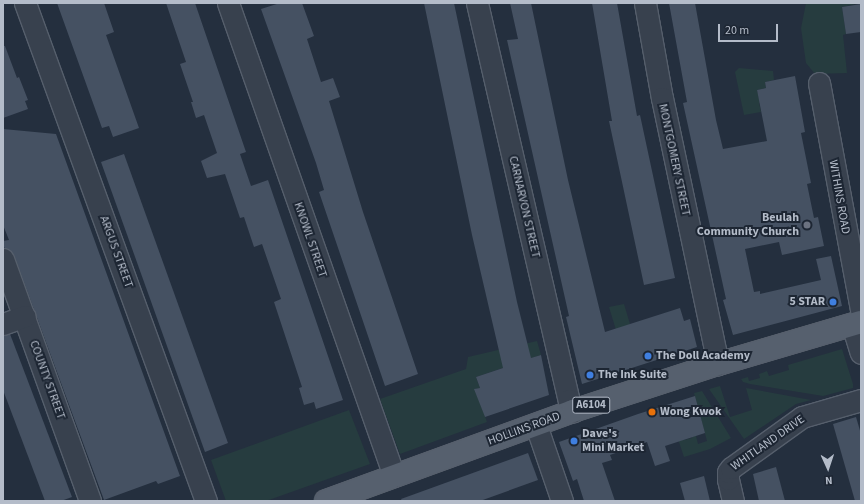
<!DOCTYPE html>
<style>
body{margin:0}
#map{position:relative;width:864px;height:504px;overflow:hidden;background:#242f3e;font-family:"Source Sans 3",sans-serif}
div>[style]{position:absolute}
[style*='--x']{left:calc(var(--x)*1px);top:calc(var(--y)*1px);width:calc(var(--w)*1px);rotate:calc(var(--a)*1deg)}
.green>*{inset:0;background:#263c3f}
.building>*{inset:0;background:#455162}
.roads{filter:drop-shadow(1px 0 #565f6c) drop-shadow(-1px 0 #565f6c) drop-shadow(0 1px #565f6c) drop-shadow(0 -1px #565f6c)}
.minor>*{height:21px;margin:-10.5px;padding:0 10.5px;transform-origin:10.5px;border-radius:10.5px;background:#38414e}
.major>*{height:22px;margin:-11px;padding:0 11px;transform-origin:11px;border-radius:11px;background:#56606e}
.dots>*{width:11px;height:11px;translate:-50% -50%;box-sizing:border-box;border:2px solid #1d2633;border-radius:50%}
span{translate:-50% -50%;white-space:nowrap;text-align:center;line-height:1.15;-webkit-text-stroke:4px #1d2633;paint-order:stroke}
.shield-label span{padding:1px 3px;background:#1d2633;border:1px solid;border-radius:3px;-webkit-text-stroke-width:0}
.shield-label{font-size:11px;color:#b4bcc9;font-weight:700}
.street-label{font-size:12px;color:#b4bcc9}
.poi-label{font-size:12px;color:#b4bcc9;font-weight:700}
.right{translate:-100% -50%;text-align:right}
.left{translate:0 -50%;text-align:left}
.frame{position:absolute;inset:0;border:4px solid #b4bcc9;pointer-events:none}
.north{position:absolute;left:808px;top:448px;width:40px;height:40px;-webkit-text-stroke:3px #1d2633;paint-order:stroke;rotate:177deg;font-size:11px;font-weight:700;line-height:16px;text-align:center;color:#b4bcc9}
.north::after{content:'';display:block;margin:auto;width:14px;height:18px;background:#b4bcc9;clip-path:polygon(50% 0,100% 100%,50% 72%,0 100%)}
.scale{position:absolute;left:718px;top:24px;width:60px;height:18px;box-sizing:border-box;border:2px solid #b4bcc9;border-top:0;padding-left:5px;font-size:12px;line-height:14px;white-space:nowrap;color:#b4bcc9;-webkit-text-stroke:3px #1d2633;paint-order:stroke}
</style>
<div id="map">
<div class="green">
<div style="clip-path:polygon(806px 3px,861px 3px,842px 7px,846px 34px,843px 35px,847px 73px,815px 74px,806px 63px,801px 28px)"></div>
<div style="clip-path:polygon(739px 68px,773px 71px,774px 80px,765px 82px,766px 88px,757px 90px,759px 98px,768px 97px,769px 101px,759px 103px,761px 112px,744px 115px,735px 72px)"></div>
<div style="clip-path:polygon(624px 304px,630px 324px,619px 340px,609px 307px)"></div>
<div style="clip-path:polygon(537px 341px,541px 355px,476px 377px,480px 388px,475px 389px,487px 422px,400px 454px,380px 399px,466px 369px,468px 357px)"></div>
<div style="clip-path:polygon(842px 349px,853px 384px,853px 388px,823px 396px,750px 384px,743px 382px,741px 379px,748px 377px,749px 381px,760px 378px,759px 374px,767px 371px,769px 376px,789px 370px,788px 365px)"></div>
<div style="clip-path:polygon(720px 386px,730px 417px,752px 410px,746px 388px,811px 400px,796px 404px,744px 439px,709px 389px)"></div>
<div style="clip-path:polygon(702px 391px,731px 438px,710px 449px,684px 457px,676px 433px,680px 431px,684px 440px,692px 438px,689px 429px,694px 428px,698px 444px,707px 441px,694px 393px)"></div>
<div style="clip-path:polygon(349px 410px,370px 464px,266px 501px,226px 501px,211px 460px)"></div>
</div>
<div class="building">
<div style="clip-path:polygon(57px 3px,104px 3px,114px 32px,106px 35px,139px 128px,113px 137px,109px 126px,102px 128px)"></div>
<div style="clip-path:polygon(166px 3px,195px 3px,246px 152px,240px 154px,251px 186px,268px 180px,343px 400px,316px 409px,314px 402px,304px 405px,299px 388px,302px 387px,274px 302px,281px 299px,262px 244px,254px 247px,244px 217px,240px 218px,225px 174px,207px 178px,201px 161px,217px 153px,204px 115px,196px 118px,191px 102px,193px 102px,180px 64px,186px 62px)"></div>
<div style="clip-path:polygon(280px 3px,302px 3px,314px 36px,307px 39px,321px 82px,333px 78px,340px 97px,329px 101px,363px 212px,418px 374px,385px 386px,319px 192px,324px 190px,316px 163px,261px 9px)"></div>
<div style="clip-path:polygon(424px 3px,454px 3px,517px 302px,531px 358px,541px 355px,549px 395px,485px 417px,474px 389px,480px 388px,476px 377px,503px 368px,472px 235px)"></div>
<div style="clip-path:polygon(510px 3px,531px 3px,568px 180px,605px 332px,680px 308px,684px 321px,690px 319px,697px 347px,582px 384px,566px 317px,569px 316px,507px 40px,518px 39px)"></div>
<div style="clip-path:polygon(592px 3px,617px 3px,637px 116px,640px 115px,675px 278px,644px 285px,609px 121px,612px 121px)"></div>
<div style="clip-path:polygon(669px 3px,695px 3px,716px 120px,723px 149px,767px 141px,757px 90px,766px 88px,765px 82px,795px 76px,805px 132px,801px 133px,811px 183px,807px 184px,814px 218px,818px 217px,824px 246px,782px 255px,779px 242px,745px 249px,754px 292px,760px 291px,760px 294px,821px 280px,816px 259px,831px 256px,842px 306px,733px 335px,723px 300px,726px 299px,683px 103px,687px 102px)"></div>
<div style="clip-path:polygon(861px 4px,861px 32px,846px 34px,842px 7px)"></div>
<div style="clip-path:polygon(3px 46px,5px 46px,17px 78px,19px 77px,28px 100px,25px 101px,28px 109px,3px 118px)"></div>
<div style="clip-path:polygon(3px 129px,56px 134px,180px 476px,158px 484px,156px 481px,104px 500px,14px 255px,10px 250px,3px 247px,3px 241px,9px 240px,3px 225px)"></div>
<div style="clip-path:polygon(124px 154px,228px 443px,205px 452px,101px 162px)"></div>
<div style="clip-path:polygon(10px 334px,72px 497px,61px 501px,45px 501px,3px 390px,3px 336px)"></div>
<div style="clip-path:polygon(695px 396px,705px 433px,665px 446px,670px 461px,655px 466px,647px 442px,610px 455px,612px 460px,602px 463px,615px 501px,584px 501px,577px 479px,573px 481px,559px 442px,638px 414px)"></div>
<div style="clip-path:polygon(856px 417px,861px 434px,861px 501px,855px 501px,833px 424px)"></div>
<div style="clip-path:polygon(528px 453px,538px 480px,480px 501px,402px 501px,401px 499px)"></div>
<div style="clip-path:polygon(776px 467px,785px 501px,759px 501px,753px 474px)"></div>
<div style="clip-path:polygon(704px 476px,710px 501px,685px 501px,680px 483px)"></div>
</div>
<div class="roads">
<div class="minor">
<div style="--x:25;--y:3;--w:530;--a:70.03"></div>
<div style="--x:228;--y:3;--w:501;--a:70.66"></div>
<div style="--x:477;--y:3;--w:408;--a:77"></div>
<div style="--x:569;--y:400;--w:12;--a:70"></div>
<div style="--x:645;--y:3;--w:97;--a:79.9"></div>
<div style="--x:662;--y:98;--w:272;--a:78.1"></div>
<div style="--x:819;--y:83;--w:231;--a:79.5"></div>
<div style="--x:3;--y:259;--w:257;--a:70.2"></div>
<div style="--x:3;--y:324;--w:23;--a:-20"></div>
<div style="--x:852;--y:324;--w:30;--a:73"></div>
<div style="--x:536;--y:425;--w:80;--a:71.1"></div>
<div style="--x:733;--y:501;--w:23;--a:-103"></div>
<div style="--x:728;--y:479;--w:7;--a:-90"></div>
<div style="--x:728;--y:472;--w:5;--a:-53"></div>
<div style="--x:731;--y:468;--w:87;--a:-35.7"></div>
<div style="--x:802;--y:417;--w:61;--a:-16.1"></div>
</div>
<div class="major">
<div style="--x:326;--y:501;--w:263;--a:-20"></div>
<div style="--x:573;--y:411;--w:152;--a:-18"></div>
<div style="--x:718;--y:364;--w:149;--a:-16.4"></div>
</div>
</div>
<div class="dots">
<div style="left:807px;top:225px;background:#6b7280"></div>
<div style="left:833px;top:302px;background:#3f7fe0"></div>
<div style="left:648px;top:356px;background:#3f7fe0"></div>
<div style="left:590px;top:375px;background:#3f7fe0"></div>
<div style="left:652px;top:412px;background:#e8710a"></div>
<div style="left:574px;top:441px;background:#3f7fe0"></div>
</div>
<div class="shield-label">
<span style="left:591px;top:405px">A6104</span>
</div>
<div class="street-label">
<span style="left:674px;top:160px;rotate:78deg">MONTGOMERY STREET</span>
<span style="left:839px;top:197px;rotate:80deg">WITHINS ROAD</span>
<span style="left:524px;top:207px;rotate:77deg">CARNARVON STREET</span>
<span style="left:310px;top:240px;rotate:71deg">KNOWL STREET</span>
<span style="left:116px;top:252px;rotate:70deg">ARGUS STREET</span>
<span style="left:47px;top:380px;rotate:70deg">COUNTY STREET</span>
<span style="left:524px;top:429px;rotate:-20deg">HOLLINS ROAD</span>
<span style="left:768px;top:443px;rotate:-35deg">WHITLAND DRIVE</span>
</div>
<div class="poi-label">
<span class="right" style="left:799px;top:225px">Beulah<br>Community Church</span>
<span class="right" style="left:825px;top:302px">5 STAR</span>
<span class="left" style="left:656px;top:356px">The Doll Academy</span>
<span class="left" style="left:598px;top:375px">The Ink Suite</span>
<span class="left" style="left:660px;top:412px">Wong Kwok</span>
<span class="left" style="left:582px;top:441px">Dave's<br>Mini Market</span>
</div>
<div class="frame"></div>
<div class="north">N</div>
<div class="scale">20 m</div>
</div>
